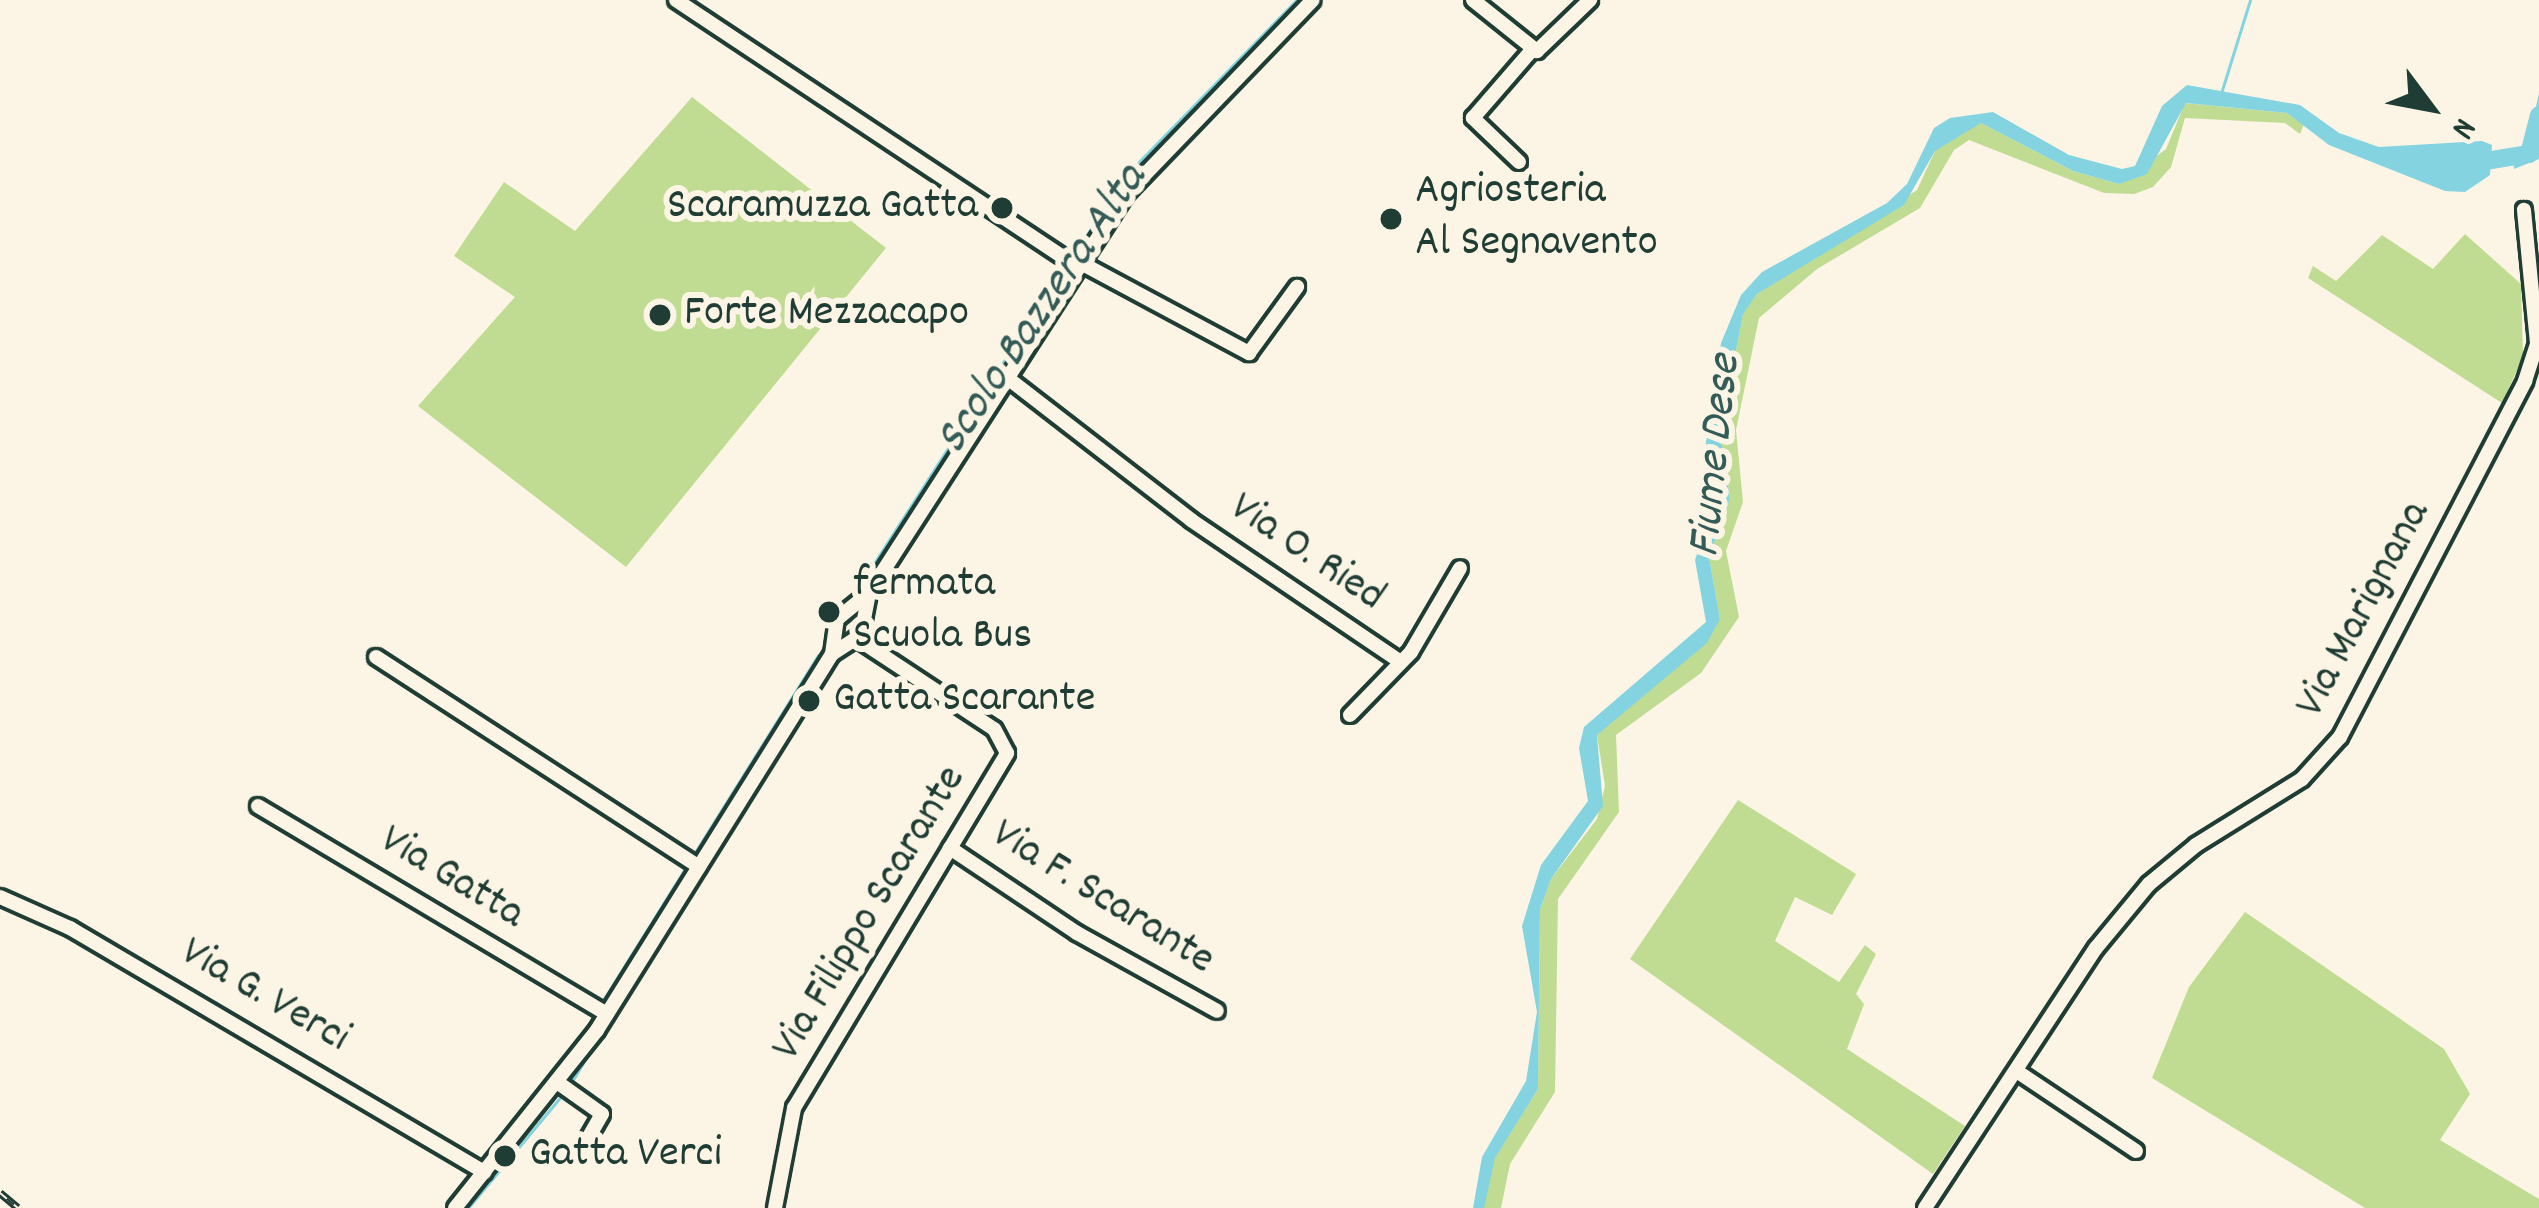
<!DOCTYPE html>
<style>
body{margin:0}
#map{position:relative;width:2539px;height:1208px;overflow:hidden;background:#fcf5e5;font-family:Dekko,sans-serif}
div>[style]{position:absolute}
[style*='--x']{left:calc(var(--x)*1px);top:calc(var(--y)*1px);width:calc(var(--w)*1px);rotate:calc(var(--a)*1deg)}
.green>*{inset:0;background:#c0dc93}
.water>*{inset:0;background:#84d3e1}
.stream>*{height:3px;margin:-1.5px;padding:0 1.5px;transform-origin:1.5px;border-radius:1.5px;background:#84d3e1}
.river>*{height:18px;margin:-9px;padding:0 9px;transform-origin:9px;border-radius:9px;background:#84d3e1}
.roads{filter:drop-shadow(3px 0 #1f3d34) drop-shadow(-3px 0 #1f3d34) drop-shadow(0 3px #1f3d34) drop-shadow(0 -3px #1f3d34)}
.minor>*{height:14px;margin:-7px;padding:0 7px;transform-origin:7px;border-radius:7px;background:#fcf5e5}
.rail>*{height:8px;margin-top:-4px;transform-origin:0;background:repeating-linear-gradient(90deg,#fcf5e5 0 9px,#1f3d34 0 18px);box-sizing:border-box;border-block:3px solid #1f3d34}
.dots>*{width:33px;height:33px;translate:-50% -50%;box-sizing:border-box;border:6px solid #fcf5e5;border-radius:50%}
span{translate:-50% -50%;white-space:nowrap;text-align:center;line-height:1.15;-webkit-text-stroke:12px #fcf5e5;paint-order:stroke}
.poi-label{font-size:45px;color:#1f3d34}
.left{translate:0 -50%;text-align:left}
.right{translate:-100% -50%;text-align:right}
.street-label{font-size:45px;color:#1f3d34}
.water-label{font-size:48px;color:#335b57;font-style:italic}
.north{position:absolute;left:2371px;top:48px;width:120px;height:120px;-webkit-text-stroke:9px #fcf5e5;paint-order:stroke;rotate:122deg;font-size:33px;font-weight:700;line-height:48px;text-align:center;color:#1f3d34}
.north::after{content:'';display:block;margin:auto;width:42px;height:54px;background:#1f3d34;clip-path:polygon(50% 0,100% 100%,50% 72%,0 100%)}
</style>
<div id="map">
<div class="green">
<div style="clip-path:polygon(692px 97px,886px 248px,626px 567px,418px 406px,515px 297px,454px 256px,504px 182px,575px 231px)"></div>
<div style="clip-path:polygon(2185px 103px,2287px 113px,2304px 124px,2300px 134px,2285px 123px,2185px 118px,2171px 167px,2153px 187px,2134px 194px,2104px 193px,1969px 140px,1954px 150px,1920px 208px,1817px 269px,1759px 318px,1736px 430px,1743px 502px,1726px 551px,1739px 617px,1701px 673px,1616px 735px,1619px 812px,1558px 899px,1555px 1092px,1510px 1164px,1501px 1208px,1481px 1208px,1495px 1157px,1538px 1089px,1540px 910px,1551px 879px,1597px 819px,1605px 786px,1597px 735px,1720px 619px,1709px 557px,1730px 499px,1720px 433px,1743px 313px,1757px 294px,1917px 190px,1935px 151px,1965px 130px,1981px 123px,2073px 171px,2119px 184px,2166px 149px)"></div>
<div style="clip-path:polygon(2465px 234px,2521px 284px,2523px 357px,2502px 403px,2308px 278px,2313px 266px,2336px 281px,2382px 235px,2433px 269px)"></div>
<div style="clip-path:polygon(1738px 800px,1856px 874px,1832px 915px,1795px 897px,1775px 941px,1839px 982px,1865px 945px,1876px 954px,1856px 994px,1864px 1004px,1847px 1049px,1965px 1126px,1933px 1174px,1630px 959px)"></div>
<div style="clip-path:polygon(2245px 912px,2444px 1049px,2470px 1094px,2440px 1140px,2539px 1199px,2539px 1208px,2365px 1208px,2152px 1078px,2189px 987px)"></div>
</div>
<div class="water">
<div style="clip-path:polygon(2187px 85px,2300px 105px,2339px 133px,2379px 147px,2482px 141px,2492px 145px,2490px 175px,2465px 192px,2445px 191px,2329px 145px,2287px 113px,2186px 103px,2147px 174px,2119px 184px,2073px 171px,1981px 123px,1935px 151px,1904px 205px,1757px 294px,1743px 314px,1720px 433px,1730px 499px,1709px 557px,1720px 619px,1707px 643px,1597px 735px,1603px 806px,1551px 879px,1540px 910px,1538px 1089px,1495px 1158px,1484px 1208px,1473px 1208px,1482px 1157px,1526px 1081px,1537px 1012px,1522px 926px,1541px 865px,1588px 801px,1579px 748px,1584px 727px,1706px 622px,1695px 560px,1716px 499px,1705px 449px,1721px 343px,1741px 295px,1762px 272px,1887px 203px,1907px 184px,1934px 128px,1950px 118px,1993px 112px,2069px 155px,2122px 169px,2135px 166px,2162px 106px)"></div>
<div style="clip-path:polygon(2539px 93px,2539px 159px,2514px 169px,2513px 157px,2527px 146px)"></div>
</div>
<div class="stream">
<div style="--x:2222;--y:90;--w:94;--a:-72.7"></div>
<div style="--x:1073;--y:255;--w:99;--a:-56.1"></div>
<div style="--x:1128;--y:173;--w:241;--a:-45.8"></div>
<div style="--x:860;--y:585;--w:383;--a:-57.3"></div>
<div style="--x:692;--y:857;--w:238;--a:-58"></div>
<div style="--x:600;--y:1005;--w:165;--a:-58.1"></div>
<div style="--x:581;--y:1040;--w:30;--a:-63"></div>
<div style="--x:571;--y:1083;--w:37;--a:-59"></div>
<div style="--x:468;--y:1208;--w:148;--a:-50.2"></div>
</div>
<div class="river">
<div style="--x:2467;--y:164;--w:63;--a:-9.2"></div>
<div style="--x:2529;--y:154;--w:40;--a:-75.6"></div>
</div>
<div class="roads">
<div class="minor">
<div style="--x:676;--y:0;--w:483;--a:33.6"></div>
<div style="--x:1473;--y:0;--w:82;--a:38.6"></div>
<div style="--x:1537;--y:51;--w:74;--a:-43.9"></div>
<div style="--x:1519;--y:162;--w:64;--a:-136.3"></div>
<div style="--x:1473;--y:118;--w:89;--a:-49.1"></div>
<div style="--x:1081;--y:263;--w:191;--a:28.2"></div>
<div style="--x:1249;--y:353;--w:82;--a:-54"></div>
<div style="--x:1005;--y:376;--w:235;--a:37.7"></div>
<div style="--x:1191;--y:520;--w:248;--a:34.1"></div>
<div style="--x:832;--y:654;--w:35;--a:-82"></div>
<div style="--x:837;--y:619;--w:41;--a:-39.1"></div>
<div style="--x:869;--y:593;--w:475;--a:-57.2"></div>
<div style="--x:1126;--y:194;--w:269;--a:-46.1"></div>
<div style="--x:376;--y:657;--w:385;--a:33"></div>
<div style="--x:1350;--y:715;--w:88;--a:-45.9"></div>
<div style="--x:1411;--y:652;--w:97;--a:-59.7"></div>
<div style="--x:258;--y:806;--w:406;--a:30.8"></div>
<div style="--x:950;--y:848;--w:153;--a:33.8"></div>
<div style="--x:1077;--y:933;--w:160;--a:29.1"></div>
<div style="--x:0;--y:897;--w:77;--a:23.9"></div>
<div style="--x:70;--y:928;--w:481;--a:30.5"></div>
<div style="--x:2018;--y:1072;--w:142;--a:33.8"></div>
<div style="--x:557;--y:1082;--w:55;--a:35.4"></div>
<div style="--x:602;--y:1114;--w:30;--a:120"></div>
<div style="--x:455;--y:1208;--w:228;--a:-51.4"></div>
<div style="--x:597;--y:1030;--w:443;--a:-58"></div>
<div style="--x:832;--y:654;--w:35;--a:-33"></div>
<div style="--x:861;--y:635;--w:43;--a:-79.2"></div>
<div style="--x:775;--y:1208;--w:102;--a:-79.2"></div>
<div style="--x:794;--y:1108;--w:414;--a:-59"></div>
<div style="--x:1007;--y:753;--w:27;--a:-118"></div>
<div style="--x:994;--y:729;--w:165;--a:-146.6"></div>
<div style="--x:1925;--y:1208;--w:311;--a:-56.7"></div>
<div style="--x:2096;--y:948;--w:83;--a:-50.4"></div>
<div style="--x:2149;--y:884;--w:61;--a:-39.7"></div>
<div style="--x:2196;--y:845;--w:125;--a:-31.9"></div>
<div style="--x:2302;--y:779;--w:57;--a:-47.9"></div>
<div style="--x:2340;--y:737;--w:401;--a:-62.5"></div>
<div style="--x:2525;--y:381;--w:40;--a:-72"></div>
<div style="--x:2537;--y:343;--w:134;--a:-95.6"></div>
</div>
</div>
<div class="rail">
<div style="--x:0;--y:1193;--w:23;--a:40"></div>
</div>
<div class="dots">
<div style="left:1002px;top:208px;background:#1f3d34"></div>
<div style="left:1391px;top:219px;background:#1f3d34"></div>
<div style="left:660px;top:315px;background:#1f3d34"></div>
<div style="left:829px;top:612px;background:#1f3d34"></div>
<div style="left:809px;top:701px;background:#1f3d34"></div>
<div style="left:505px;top:1156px;background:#1f3d34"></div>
</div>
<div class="poi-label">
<span class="left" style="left:1415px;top:219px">Agriosteria<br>Al Segnavento</span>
<span class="right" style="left:978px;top:208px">Scaramuzza Gatta</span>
<span class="left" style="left:684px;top:315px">Forte Mezzacapo</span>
<span class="left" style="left:853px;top:612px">fermata<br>Scuola Bus</span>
<span class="left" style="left:833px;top:701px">Gatta Scarante</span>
<span class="left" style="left:529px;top:1156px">Gatta Verci</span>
</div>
<div class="street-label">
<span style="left:1306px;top:554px;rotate:34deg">Via O. Ried</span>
<span style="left:2365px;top:610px;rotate:-62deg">Via Marignana</span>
<span style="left:451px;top:879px;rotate:31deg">Via Gatta</span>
<span style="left:1102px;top:899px;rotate:32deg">Via F. Scarante</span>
<span style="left:871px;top:914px;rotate:-59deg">Via Filippo Scarante</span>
<span style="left:264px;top:997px;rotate:30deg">Via G. Verci</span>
</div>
<div class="water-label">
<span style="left:1043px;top:310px;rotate:-56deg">Scolo Bazzera Alta</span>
<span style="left:1717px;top:456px;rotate:-84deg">Fiume Dese</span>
</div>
<div class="north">N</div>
</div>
